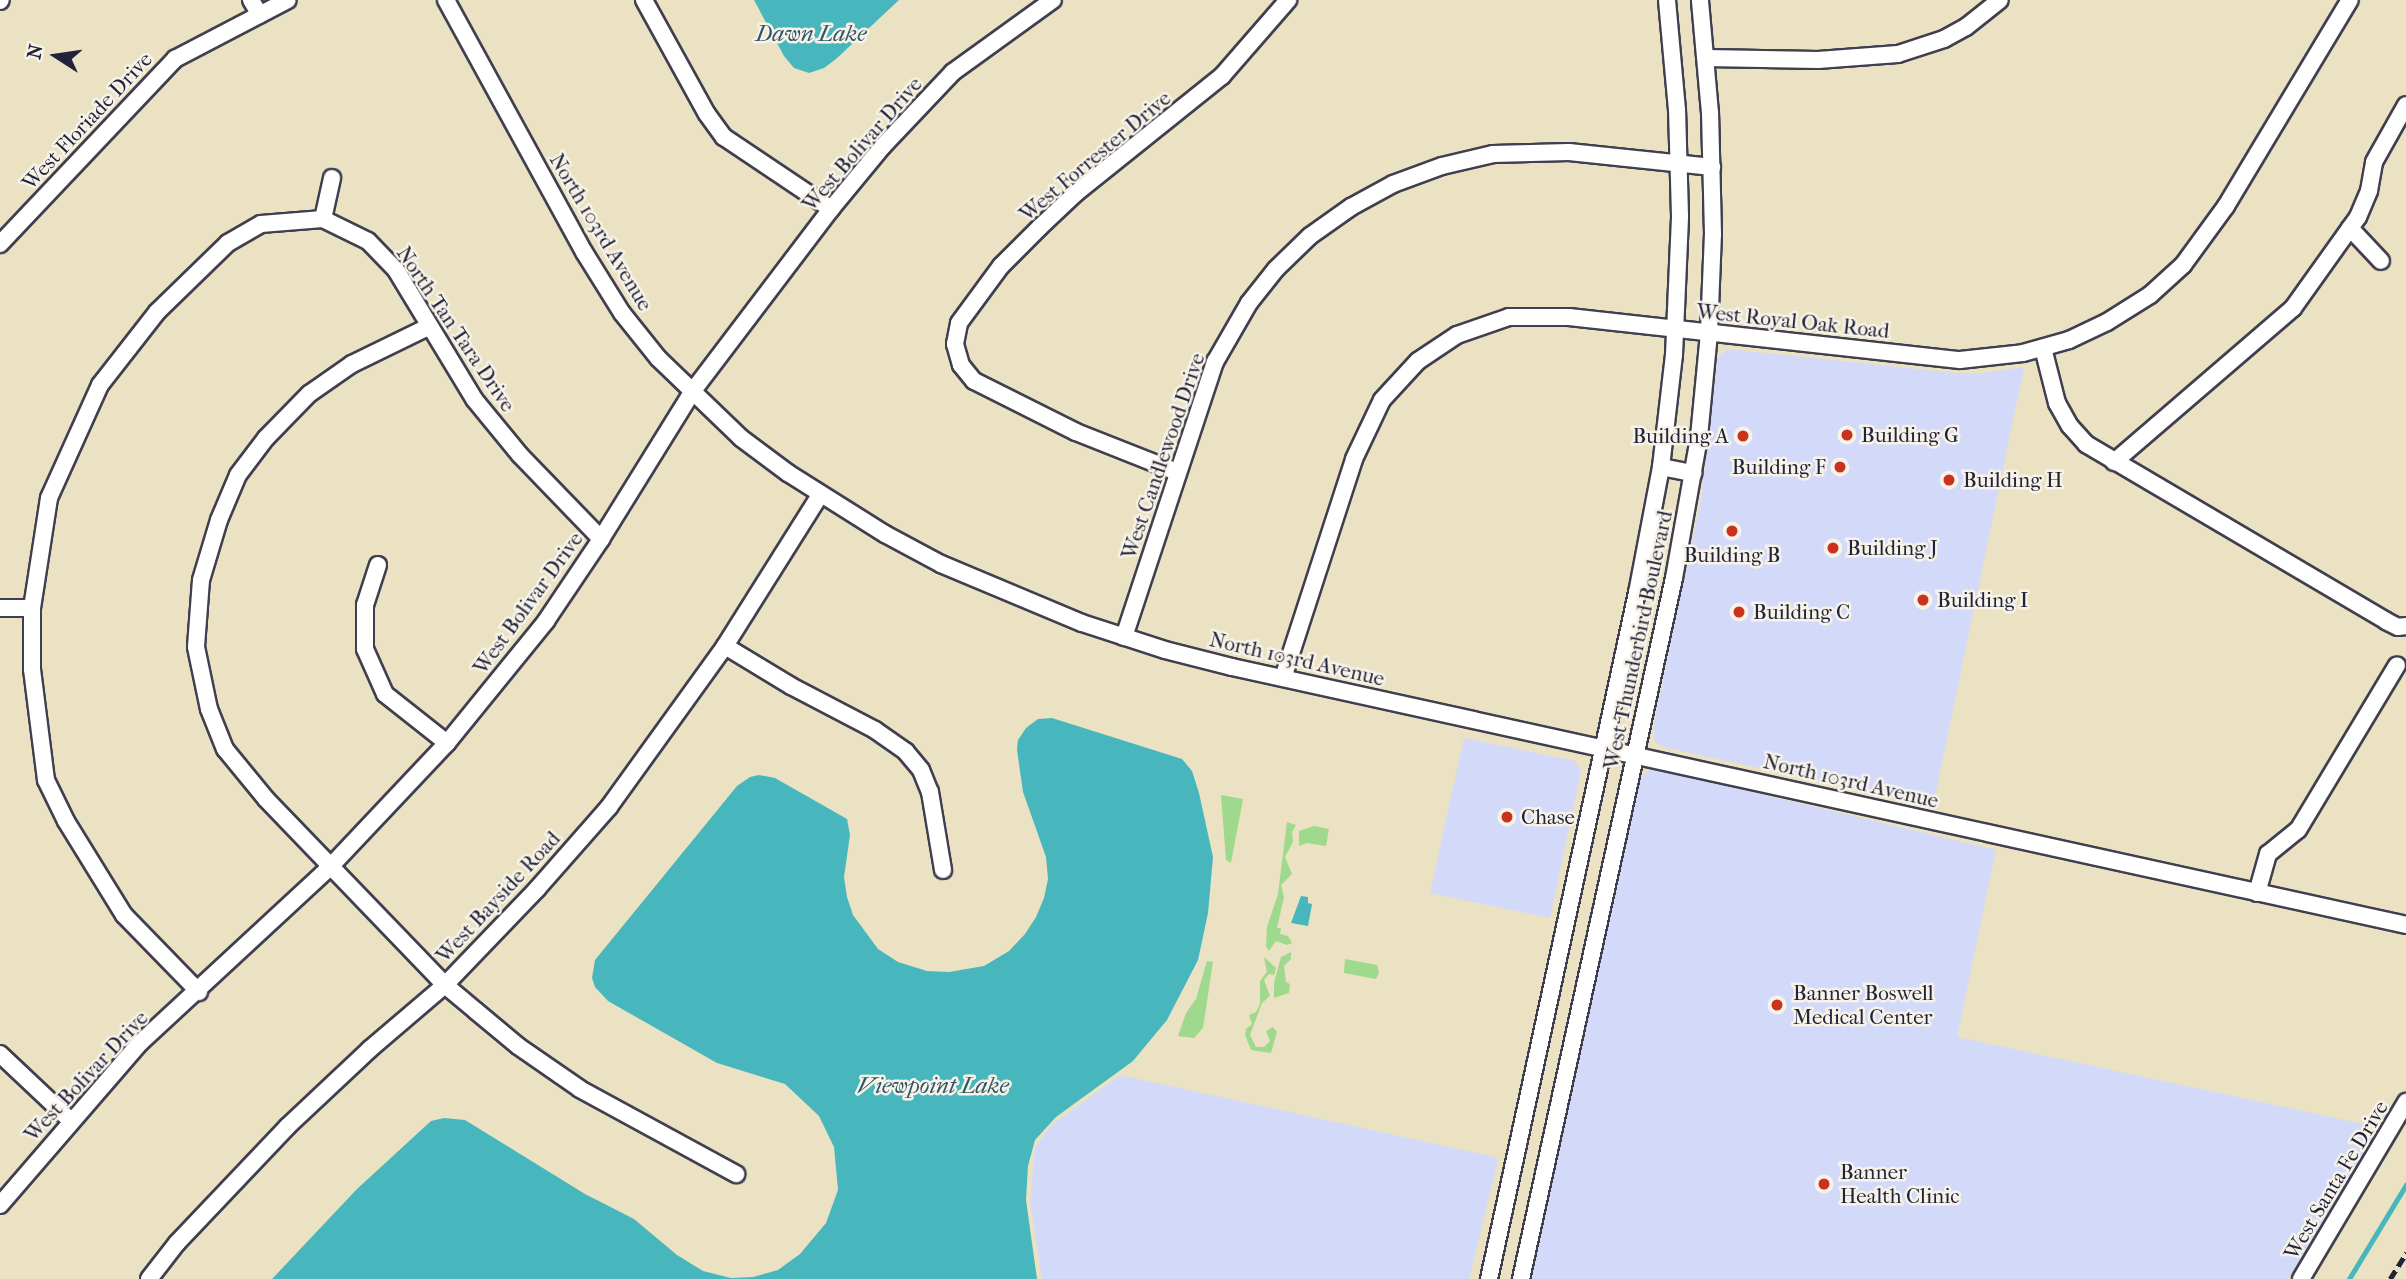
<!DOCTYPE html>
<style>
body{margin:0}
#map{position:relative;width:2406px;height:1279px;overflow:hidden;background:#eae2c2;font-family:"IM FELL French Canon",serif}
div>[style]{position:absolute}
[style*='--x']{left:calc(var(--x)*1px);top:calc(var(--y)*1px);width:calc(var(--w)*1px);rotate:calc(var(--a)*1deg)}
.built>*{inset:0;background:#d2d9f9}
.green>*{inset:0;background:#9ed98d}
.water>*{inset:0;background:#47b7bd}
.stream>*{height:4.5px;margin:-2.25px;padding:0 2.25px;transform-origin:2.25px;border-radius:2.25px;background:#47b7bd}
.roads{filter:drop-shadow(2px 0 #403f4f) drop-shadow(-2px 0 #403f4f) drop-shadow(0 2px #403f4f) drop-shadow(0 -2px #403f4f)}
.minor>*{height:16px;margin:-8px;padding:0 8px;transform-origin:8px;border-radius:8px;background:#fff}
.rail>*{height:4.5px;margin-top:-2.25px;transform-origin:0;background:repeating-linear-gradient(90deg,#22223b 0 10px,transparent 0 15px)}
.dots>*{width:19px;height:19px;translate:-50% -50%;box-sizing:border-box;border:4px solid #f7f3e8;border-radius:50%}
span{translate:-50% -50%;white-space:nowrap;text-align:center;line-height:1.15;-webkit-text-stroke:5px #f7f3e8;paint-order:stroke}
.street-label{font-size:21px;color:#22223b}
.poi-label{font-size:21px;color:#22223b}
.left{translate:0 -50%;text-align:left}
.right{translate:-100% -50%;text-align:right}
.water-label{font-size:23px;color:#2f5668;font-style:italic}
.north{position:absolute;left:21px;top:21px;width:70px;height:70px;-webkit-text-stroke:5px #f7f3e8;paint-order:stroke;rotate:282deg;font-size:19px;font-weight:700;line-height:28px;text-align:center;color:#22223b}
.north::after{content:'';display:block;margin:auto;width:24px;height:32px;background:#22223b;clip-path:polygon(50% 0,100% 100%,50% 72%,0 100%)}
</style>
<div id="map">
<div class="built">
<div style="clip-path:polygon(1727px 349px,1955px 373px,1983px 373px,2024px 367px,1933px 806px,1672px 749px,1661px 746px,1654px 740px,1654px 723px,1701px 500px,1718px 357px)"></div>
<div style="clip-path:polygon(1464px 738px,1575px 761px,1581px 771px,1550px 918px,1430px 893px)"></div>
<div style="clip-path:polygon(1655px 769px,1996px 850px,1957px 1037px,2368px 1125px,2372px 1139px,2288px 1279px,1530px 1279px,1639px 781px,1648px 771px)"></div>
<div style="clip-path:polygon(1120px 1075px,1495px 1157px,1498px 1160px,1469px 1279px,1042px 1279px,1030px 1202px,1035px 1147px,1052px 1125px)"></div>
</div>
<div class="green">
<div style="clip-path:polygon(1221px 795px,1243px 799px,1231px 863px,1226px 860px)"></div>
<div style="clip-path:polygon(1287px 822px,1296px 825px,1292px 832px,1293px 842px,1285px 857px,1292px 874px,1281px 885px,1284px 897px,1277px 928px,1281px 928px,1280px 934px,1288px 936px,1292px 943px,1287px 945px,1276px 941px,1269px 951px,1266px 946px,1267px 927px,1278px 894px)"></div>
<div style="clip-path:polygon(1314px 826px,1329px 829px,1326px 846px,1307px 843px,1299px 846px,1299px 831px)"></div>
<div style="clip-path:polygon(1291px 952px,1291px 959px,1284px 966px,1286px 982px,1290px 984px,1289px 993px,1274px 998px,1274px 983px,1281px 957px)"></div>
<div style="clip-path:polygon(1264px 957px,1276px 968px,1274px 975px,1269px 974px,1264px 980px,1270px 996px,1262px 1003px,1250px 1035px,1256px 1047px,1264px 1047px,1270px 1041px,1266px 1031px,1273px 1027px,1277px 1032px,1271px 1053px,1251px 1050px,1245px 1035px,1246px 1029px,1252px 1024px,1249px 1015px,1256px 1012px,1260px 1004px,1260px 981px,1267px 972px)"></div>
<div style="clip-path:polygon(1345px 959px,1377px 965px,1379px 973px,1376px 979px,1344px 973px)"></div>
<div style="clip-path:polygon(1207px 961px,1213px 962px,1203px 1028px,1194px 1038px,1178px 1036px,1186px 1013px,1196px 999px)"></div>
</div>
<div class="water">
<div style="clip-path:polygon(754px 0,899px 0,836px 59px,824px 68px,809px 73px,794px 68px,784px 56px)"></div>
<div style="clip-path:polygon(1052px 718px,1182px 759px,1192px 771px,1199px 793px,1213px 857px,1208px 913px,1198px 960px,1167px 1020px,1133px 1061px,1056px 1117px,1035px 1140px,1028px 1166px,1026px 1200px,1037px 1279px,272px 1279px,357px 1189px,431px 1121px,444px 1118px,465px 1120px,585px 1194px,634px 1219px,677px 1255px,703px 1271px,731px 1278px,753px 1277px,778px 1270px,800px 1254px,826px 1223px,838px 1190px,834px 1147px,819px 1116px,785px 1084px,717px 1063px,608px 1001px,595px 987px,592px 978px,595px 960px,737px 786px,750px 777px,759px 775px,775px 778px,847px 819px,850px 835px,844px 877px,847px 897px,853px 915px,878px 949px,898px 962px,927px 971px,949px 972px,984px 966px,1009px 951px,1025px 934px,1036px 917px,1044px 898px,1048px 879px,1046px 857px,1023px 792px,1017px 750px,1018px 740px,1026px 728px,1038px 719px)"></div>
<div style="clip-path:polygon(1301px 896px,1308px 897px,1308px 903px,1312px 904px,1308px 926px,1291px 923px)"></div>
</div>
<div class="stream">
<div style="--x:2349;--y:1279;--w:110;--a:-58.8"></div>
</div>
<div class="roads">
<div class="minor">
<div style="--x:251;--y:0;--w:17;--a:59"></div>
<div style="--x:446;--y:0;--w:287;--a:61.3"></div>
<div style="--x:584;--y:252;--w:72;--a:58.1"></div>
<div style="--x:622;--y:313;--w:58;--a:51.3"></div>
<div style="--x:658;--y:358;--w:115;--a:43.9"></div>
<div style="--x:741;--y:438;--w:59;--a:36.7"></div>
<div style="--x:788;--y:473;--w:115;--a:32.2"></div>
<div style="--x:885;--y:534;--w:64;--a:28.2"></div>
<div style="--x:941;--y:564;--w:153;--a:22.7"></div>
<div style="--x:1082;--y:623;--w:87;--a:18"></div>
<div style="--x:1165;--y:650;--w:69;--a:14.2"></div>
<div style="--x:1232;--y:667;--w:1202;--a:12.39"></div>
<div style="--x:644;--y:0;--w:130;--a:61.1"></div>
<div style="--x:707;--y:114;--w:29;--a:54"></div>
<div style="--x:724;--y:137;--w:129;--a:33.9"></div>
<div style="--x:0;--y:1;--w:1;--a:-45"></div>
<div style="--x:1706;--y:58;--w:112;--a:1"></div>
<div style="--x:1818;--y:60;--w:80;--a:-4.3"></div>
<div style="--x:1898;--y:54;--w:48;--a:-18.1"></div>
<div style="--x:1944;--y:39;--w:25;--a:-29"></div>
<div style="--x:1966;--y:27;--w:43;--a:-38.5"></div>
<div style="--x:323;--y:219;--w:42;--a:-77.6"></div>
<div style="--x:2350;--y:228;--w:45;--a:46.8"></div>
<div style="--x:0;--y:244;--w:255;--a:-46.6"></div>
<div style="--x:175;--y:59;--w:127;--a:-27.6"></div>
<div style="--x:428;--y:327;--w:85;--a:154"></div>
<div style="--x:352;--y:364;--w:52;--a:145.1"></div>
<div style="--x:309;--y:394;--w:62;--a:134.3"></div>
<div style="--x:266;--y:438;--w:46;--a:127.1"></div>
<div style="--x:238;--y:475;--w:49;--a:112.9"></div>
<div style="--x:219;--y:520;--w:63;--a:106.7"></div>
<div style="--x:201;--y:580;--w:67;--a:94.3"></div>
<div style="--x:196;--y:647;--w:63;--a:78.2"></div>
<div style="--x:209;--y:709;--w:43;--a:68.2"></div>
<div style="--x:225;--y:749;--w:65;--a:50.6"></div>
<div style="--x:266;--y:799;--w:258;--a:46.1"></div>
<div style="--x:445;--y:985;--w:40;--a:40"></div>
<div style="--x:476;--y:1011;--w:55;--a:39.8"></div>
<div style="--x:518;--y:1046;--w:75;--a:34.7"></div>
<div style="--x:580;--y:1089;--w:178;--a:28.6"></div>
<div style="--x:2043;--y:348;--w:57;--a:75.7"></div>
<div style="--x:2057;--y:403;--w:26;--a:61"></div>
<div style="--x:2070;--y:426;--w:24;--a:48"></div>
<div style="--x:2086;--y:444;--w:348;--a:30.5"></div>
<div style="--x:2386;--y:621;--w:13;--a:27"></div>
<div style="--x:2398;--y:627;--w:8;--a:-7"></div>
<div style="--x:2114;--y:462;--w:236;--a:-40.7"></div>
<div style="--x:2293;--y:308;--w:112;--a:-54.5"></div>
<div style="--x:2358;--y:217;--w:28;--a:-67"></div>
<div style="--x:2369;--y:191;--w:29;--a:-80"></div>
<div style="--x:2374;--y:162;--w:65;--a:-60.7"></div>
<div style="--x:1661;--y:467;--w:33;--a:11"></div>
<div style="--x:1177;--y:472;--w:109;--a:-158.4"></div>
<div style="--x:1076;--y:432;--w:114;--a:-153.4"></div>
<div style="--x:974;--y:381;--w:21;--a:-129"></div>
<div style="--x:961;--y:365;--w:22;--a:-106"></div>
<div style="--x:955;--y:344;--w:21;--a:-79"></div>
<div style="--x:959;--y:323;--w:71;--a:-53.6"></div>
<div style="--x:1001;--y:266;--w:55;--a:-45"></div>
<div style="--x:1040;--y:227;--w:50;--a:-43.4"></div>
<div style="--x:1076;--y:193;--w:187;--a:-38.7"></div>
<div style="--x:1222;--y:76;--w:101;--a:-49"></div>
<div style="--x:378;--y:565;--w:42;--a:108"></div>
<div style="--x:365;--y:605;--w:44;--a:90"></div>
<div style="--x:365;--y:649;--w:49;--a:66"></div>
<div style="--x:385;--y:694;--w:79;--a:38.3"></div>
<div style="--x:0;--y:608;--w:32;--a:0"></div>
<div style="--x:1124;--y:637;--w:290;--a:-71.7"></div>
<div style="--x:1215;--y:362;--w:68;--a:-60"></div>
<div style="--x:1249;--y:303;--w:43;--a:-51.5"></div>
<div style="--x:1276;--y:269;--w:47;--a:-44.1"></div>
<div style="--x:1310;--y:236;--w:50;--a:-35.3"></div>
<div style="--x:1351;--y:207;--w:48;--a:-28.7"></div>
<div style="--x:1393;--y:184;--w:52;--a:-20.2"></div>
<div style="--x:1442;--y:166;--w:52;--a:-13.2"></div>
<div style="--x:1493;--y:154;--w:76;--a:-1.5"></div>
<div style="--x:1569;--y:152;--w:144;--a:6"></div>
<div style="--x:725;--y:646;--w:77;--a:31.2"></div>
<div style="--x:791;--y:686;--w:95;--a:27.6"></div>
<div style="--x:875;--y:730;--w:38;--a:35"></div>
<div style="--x:906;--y:752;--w:23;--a:50"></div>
<div style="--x:921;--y:770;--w:24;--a:68"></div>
<div style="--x:930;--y:792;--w:79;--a:80.5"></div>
<div style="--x:1283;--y:678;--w:230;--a:-72"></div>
<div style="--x:1354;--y:459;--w:65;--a:-64.6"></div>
<div style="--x:1382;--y:400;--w:53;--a:-47.3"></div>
<div style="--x:1418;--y:361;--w:47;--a:-33.7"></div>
<div style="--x:1457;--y:335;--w:55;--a:-19.1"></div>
<div style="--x:1509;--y:317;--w:60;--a:0"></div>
<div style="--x:1569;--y:317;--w:393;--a:6.3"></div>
<div style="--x:1960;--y:360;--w:63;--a:-6.3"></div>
<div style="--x:2023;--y:353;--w:48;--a:-15.8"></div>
<div style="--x:2069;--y:340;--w:42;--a:-25.3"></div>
<div style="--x:2107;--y:322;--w:51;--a:-32.1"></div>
<div style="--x:2150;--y:295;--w:45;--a:-42.3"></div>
<div style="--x:2183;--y:265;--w:73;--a:-53.9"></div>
<div style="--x:2226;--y:206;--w:240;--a:-59"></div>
<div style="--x:2257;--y:893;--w:41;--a:-74.2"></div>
<div style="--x:2268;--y:854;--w:38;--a:-39"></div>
<div style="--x:2298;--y:830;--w:192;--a:-59"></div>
<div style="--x:199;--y:992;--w:107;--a:-134.2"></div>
<div style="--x:124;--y:915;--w:110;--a:-121.7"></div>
<div style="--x:66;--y:821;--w:46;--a:-116"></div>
<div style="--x:46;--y:780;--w:112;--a:-97.2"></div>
<div style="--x:32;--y:669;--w:61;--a:-90"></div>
<div style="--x:32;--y:608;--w:111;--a:-81.2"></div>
<div style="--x:49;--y:498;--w:124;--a:-65.7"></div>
<div style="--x:100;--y:385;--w:93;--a:-52"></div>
<div style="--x:157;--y:312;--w:99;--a:-44.2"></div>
<div style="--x:228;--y:243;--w:38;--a:-30"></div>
<div style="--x:261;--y:224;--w:62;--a:-4.6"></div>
<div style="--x:323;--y:219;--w:50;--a:26.1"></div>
<div style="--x:368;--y:241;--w:40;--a:46"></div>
<div style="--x:396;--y:270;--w:151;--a:58.8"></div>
<div style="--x:474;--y:399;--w:72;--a:50.6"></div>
<div style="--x:520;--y:455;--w:117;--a:46"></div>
<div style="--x:0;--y:1054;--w:98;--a:43.3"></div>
<div style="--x:0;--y:1205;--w:214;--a:-49.2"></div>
<div style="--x:140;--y:1043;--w:260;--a:-42.8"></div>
<div style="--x:331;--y:866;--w:169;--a:-46.7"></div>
<div style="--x:447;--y:743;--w:157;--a:-50.9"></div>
<div style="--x:546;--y:621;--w:99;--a:-56.1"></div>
<div style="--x:601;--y:539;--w:173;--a:-58.2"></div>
<div style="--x:692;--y:392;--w:230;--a:-52.8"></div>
<div style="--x:831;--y:209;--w:82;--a:-50.5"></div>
<div style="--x:883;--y:146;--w:102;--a:-46.6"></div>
<div style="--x:953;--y:72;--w:123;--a:-35.8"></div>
<div style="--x:149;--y:1279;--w:46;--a:-52.1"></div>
<div style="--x:177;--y:1243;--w:161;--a:-46.5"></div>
<div style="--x:288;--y:1126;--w:112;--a:-43.2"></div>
<div style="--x:370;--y:1049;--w:99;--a:-40.5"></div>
<div style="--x:445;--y:985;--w:133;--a:-46.2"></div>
<div style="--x:537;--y:889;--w:109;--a:-48.7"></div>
<div style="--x:609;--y:807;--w:198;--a:-54.2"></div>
<div style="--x:725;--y:646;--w:178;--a:-57.8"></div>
<div style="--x:1489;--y:1279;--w:702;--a:-77.83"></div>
<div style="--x:1637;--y:593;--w:128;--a:-79.2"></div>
<div style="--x:1661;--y:467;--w:113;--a:-83.4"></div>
<div style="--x:1674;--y:355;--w:139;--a:-87.5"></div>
<div style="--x:1680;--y:216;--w:106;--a:-91.6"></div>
<div style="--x:1677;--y:110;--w:110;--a:-95.2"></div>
<div style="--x:1521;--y:1279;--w:718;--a:-77.69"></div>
<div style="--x:1674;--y:578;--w:143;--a:-79.9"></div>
<div style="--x:1699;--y:437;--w:104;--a:-84.5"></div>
<div style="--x:1709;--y:333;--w:99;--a:-87.7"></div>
<div style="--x:1713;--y:234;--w:121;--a:-91.4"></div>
<div style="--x:1710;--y:113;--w:113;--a:-95.1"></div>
<div style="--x:2301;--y:1279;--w:206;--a:-59.3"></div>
</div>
</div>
<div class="rail">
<div style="--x:2390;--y:1279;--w:31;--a:-58"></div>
</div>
<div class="dots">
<div style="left:1847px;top:435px;background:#c8321e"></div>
<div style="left:1743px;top:436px;background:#c8321e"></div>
<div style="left:1840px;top:467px;background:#c8321e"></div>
<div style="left:1949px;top:480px;background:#c8321e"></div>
<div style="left:1732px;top:531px;background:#c8321e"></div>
<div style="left:1833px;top:548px;background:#c8321e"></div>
<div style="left:1923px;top:600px;background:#c8321e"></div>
<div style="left:1739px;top:612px;background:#c8321e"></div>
<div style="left:1507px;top:817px;background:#c8321e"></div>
<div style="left:1777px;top:1005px;background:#c8321e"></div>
<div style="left:1824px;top:1184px;background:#c8321e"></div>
</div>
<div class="street-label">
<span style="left:87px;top:121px;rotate:-47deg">West Floriade Drive</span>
<span style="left:862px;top:144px;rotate:-49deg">West Bolivar Drive</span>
<span style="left:1095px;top:156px;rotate:-40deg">West Forrester Drive</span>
<span style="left:601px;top:232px;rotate:59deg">North 103rd Avenue</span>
<span style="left:1793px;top:321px;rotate:6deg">West Royal Oak Road</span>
<span style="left:456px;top:329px;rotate:56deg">North Tan Tara Drive</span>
<span style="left:1163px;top:456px;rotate:-71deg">West Candlewood Drive</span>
<span style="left:528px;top:603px;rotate:-54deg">West Bolivar Drive</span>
<span style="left:1638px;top:640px;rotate:-78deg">West Thunderbird Boulevard</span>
<span style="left:1297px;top:659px;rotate:13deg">North 103rd Avenue</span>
<span style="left:1851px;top:781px;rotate:13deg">North 103rd Avenue</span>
<span style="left:498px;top:897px;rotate:-47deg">West Bayside Road</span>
<span style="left:86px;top:1076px;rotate:-47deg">West Bolivar Drive</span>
<span style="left:2336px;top:1180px;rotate:-59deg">West Santa Fe Drive</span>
</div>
<div class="poi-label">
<span class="left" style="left:1861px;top:435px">Building G</span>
<span class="right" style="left:1729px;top:436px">Building A</span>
<span class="right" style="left:1826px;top:467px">Building F</span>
<span class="left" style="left:1963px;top:480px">Building H</span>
<span class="left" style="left:1847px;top:548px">Building J</span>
<span style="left:1732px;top:555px">Building B</span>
<span class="left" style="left:1937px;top:600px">Building I</span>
<span class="left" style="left:1753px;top:612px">Building C</span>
<span class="left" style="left:1521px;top:817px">Chase</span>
<span class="left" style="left:1793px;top:1005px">Banner Boswell<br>Medical Center</span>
<span class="left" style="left:1840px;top:1184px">Banner<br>Health Clinic</span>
</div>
<div class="water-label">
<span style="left:811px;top:34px">Dawn Lake</span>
<span style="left:933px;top:1086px">Viewpoint Lake</span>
</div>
<div class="north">N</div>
</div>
